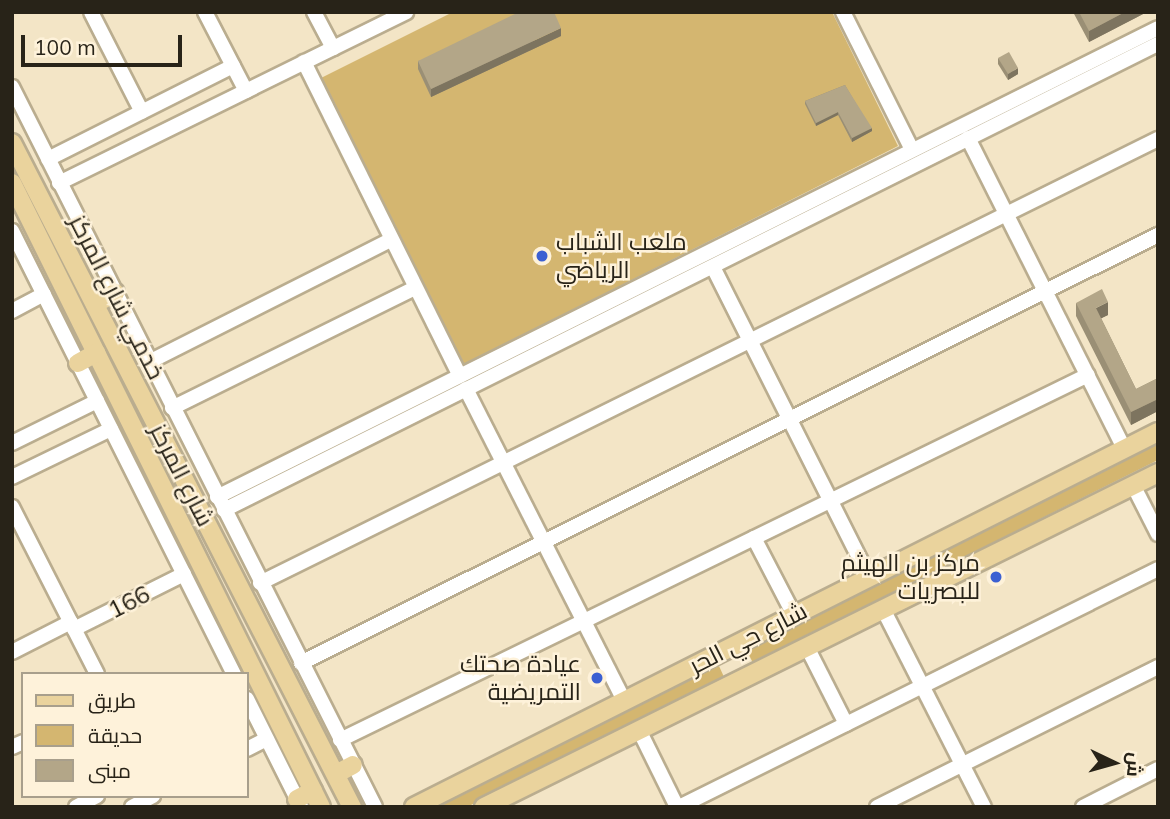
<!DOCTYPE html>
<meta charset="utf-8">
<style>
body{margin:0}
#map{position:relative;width:1170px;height:819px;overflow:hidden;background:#f3e5c6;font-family:Mulish,Cairo,sans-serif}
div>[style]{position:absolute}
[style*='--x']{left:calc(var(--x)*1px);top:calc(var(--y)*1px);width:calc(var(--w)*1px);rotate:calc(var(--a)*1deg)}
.green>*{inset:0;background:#d4b670}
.roads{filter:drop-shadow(2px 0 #baad8f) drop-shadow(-2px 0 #baad8f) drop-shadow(0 2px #baad8f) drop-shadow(0 -2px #baad8f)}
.minor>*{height:14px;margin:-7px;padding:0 7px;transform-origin:7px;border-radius:7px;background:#fff}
.major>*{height:18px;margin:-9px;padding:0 9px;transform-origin:9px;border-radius:9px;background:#ead39d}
.wall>*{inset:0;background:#9a8f75}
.shaded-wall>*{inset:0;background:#7d745f}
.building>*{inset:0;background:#b3a688}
.dots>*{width:19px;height:19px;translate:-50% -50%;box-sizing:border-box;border:4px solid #fef2da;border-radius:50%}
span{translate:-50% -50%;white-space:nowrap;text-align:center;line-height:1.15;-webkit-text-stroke:5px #fef2da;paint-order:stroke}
.poi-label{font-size:24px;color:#282318}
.left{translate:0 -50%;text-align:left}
.right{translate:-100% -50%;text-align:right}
.street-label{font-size:24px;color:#282318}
.frame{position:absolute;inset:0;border:14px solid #282318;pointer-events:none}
.legend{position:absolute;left:21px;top:672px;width:228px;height:126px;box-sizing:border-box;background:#fef2da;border:2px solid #a89f8c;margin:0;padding:9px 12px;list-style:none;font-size:21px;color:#282318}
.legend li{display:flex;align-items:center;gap:14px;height:35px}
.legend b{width:35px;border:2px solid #a89f8c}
.north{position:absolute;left:1079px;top:728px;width:70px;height:70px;-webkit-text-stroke:5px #fef2da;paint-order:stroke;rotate:95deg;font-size:19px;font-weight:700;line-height:28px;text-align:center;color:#282318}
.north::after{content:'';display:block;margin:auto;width:24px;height:32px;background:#282318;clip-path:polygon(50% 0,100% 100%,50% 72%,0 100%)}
.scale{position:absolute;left:21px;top:35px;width:161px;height:32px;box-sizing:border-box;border:4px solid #282318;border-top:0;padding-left:9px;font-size:21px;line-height:24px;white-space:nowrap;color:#282318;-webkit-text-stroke:5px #fef2da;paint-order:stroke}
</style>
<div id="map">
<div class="green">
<div style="clip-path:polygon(453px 12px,832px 12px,898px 146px,459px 367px,317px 80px)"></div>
<div style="clip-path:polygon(1158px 443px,1158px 460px,753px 663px,747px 651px)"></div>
<div style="clip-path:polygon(719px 666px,724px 677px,467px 807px,432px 807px)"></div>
</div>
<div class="roads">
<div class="minor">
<div style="--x:91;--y:12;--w:112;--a:63"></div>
<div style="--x:205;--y:12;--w:89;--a:62.6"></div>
<div style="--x:314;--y:12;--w:41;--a:62.2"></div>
<div style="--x:843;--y:12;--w:154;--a:63.4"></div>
<div style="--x:304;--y:62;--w:348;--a:63.6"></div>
<div style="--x:12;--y:87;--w:806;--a:63.24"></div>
<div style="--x:968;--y:138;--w:347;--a:63.3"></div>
<div style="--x:48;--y:159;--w:207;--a:-26.7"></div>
<div style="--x:59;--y:183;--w:387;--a:-26.2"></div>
<div style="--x:12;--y:231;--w:496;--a:63.4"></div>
<div style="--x:713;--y:267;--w:347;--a:63.3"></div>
<div style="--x:12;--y:311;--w:36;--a:-28"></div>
<div style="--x:149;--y:362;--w:271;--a:-26.8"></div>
<div style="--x:466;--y:389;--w:349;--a:63.1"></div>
<div style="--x:172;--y:408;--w:271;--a:-26.3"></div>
<div style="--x:12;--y:443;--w:95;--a:-26.3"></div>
<div style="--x:12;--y:477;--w:110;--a:-25.9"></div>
<div style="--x:1133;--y:485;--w:55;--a:63"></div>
<div style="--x:217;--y:497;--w:1051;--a:-26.49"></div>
<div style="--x:12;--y:507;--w:187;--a:63"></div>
<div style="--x:224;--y:510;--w:1044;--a:-26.52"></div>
<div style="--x:754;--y:538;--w:87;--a:62.5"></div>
<div style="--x:260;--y:583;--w:1002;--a:-26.31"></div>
<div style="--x:884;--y:611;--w:220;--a:63"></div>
<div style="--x:74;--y:629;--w:123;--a:-26.6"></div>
<div style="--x:808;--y:649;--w:84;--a:63.1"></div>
<div style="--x:12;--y:652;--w:66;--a:-27"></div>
<div style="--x:301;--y:663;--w:958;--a:-26.54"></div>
<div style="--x:247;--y:699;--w:121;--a:63.4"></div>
<div style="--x:639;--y:730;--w:86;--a:63.7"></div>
<div style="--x:340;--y:740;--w:832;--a:-26.01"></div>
<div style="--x:12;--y:747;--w:12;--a:-24"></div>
<div style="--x:247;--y:749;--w:22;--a:-27"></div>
<div style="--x:76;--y:807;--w:24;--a:-28"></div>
<div style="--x:132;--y:807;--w:24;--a:-28"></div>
<div style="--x:679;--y:807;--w:535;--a:-26.42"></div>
<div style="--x:877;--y:807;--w:314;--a:-26.5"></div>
<div style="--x:1083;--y:807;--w:84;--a:-26.9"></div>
</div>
<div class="major">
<div style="--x:12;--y:143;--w:746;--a:62.89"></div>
<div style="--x:12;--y:183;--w:696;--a:63.66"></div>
<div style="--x:95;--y:304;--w:23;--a:-29"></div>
<div style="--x:78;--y:363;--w:21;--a:-29"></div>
<div style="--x:336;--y:774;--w:19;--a:-28"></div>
<div style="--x:297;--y:799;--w:18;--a:-27"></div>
<div style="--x:414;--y:807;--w:833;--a:-26.75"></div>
<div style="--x:484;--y:807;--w:752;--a:-26.36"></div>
</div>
</div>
<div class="wall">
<div style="clip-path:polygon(1073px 12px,1145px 12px,1145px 13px,1089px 42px)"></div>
<div style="clip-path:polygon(561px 36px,431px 97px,418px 69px,418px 61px)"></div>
<div style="clip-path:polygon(998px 58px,1018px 74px,1008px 80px,998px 64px)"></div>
<div style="clip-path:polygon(845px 85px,872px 131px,852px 142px,838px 115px,816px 126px,805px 104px,805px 101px)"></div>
<div style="clip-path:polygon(1076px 303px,1108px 315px,1101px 318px,1136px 389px,1158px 378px,1158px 411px,1131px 425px,1076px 316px)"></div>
</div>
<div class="shaded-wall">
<div style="clip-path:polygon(1125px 12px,1145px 13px,1089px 42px,1089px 31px)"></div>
<div style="clip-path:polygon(561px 28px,561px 36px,431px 97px,431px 89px)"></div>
<div style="clip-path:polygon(1018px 68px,1018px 74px,1008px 80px,1008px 74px)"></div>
<div style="clip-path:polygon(838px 112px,838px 115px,816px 126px,816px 123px)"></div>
<div style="clip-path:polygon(872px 128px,872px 131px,852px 142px,852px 138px)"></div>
<div style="clip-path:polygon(1108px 302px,1108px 315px,1096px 321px,1096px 308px)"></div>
<div style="clip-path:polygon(1158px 399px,1158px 411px,1131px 425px,1131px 412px)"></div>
</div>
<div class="building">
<div style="clip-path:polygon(519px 12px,554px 12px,561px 28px,431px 89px,418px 61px)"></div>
<div style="clip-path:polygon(1079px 12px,1125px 12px,1089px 31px)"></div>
<div style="clip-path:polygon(1009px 52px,1018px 68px,1008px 74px,998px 58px)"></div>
<div style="clip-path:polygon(845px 85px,872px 128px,852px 138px,838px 112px,816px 123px,805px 101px)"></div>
<div style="clip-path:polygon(1102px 289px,1108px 302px,1096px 308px,1136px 389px,1158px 378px,1158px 399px,1131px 412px,1076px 303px)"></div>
</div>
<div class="dots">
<div style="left:542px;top:256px;background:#3c60d2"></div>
<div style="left:996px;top:577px;background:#3c60d2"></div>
<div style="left:597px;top:678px;background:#3c60d2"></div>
</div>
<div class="poi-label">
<span class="left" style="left:556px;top:256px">ملعب الشباب<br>الرياضي</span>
<span class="right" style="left:980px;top:577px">مركز بن الهيثم<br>للبصريات</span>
<span class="right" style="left:581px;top:678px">عيادة صحتك<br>التمريضية</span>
</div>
<div class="street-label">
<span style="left:117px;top:297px;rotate:63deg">خدمي شارع المركز</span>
<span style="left:182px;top:475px;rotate:63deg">شارع المركز</span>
<span style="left:129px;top:602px;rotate:-27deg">166</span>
<span style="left:748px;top:638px;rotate:-27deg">شارع حي الحر</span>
</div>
<div class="frame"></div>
<ul class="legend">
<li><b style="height:9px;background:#ead39d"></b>طريق</li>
<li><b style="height:19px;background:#d4b670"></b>حديقة</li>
<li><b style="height:19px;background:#b3a688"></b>مبنى</li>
</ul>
<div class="north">ش</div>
<div class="scale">100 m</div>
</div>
